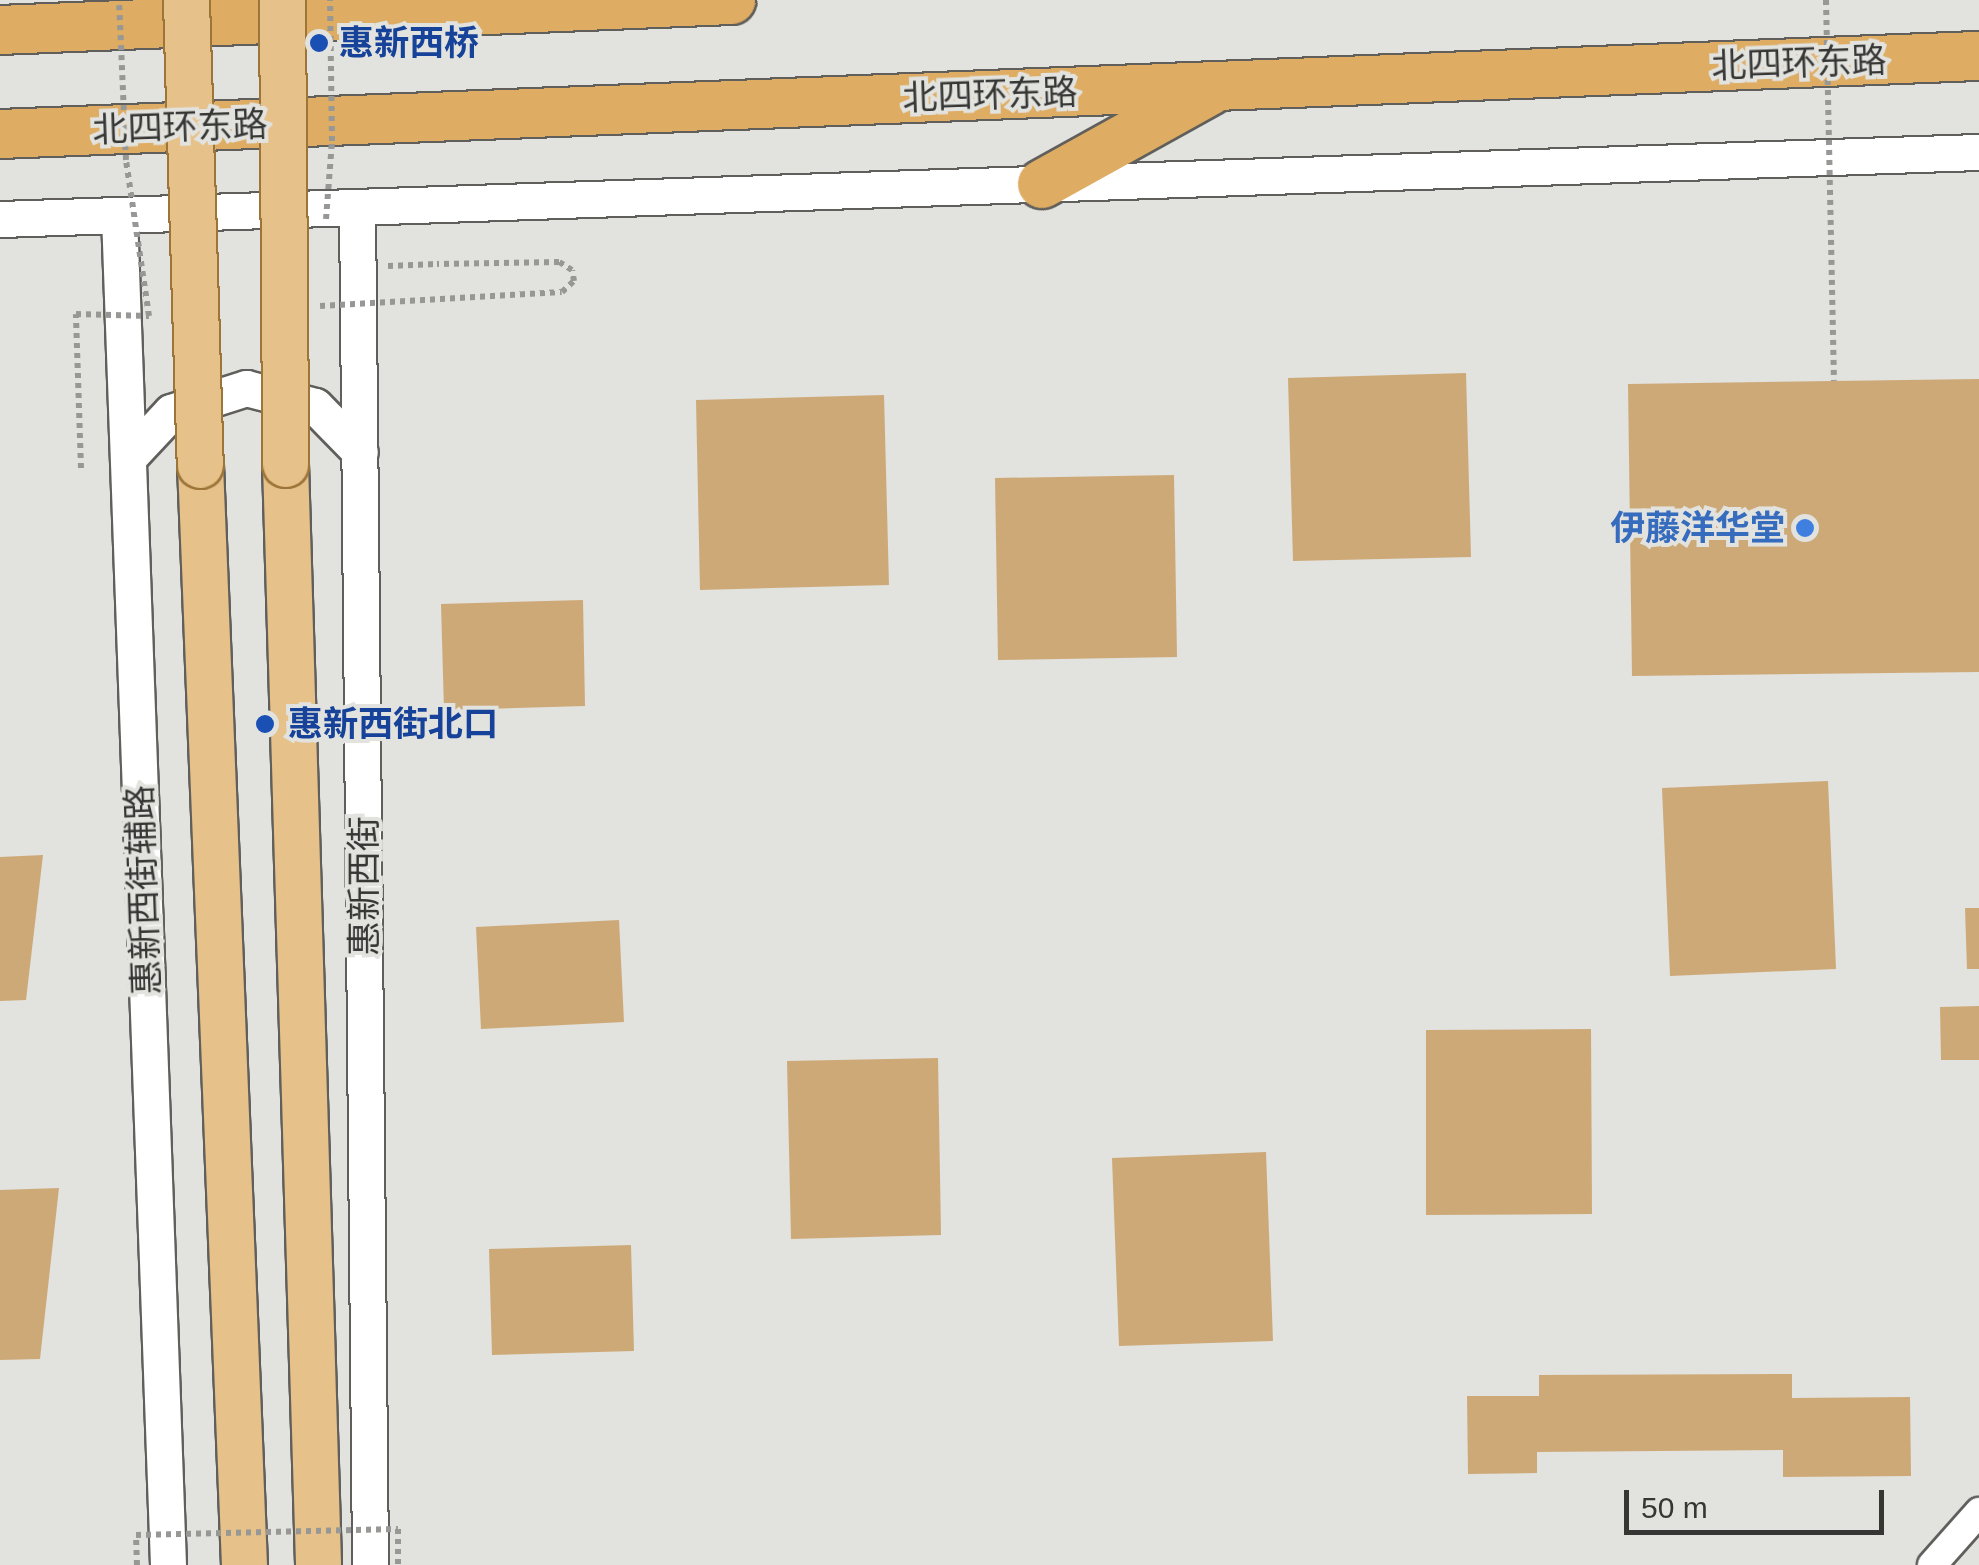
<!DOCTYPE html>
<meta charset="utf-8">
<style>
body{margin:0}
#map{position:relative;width:1979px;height:1565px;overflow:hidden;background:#e2e2de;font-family:Helvetica,"Noto Sans SC",sans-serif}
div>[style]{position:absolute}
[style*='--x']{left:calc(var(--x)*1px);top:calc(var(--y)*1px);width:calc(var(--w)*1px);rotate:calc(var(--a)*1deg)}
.building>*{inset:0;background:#cea978}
.path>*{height:6px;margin-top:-3px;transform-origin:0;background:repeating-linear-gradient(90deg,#979795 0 5px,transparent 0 10px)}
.roads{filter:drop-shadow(2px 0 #605f5c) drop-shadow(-2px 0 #605f5c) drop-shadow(0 2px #605f5c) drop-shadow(0 -2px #605f5c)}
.minor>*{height:28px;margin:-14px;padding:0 14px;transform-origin:14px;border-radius:14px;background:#fff}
.tertiary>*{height:35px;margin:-17.5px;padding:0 17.5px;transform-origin:17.5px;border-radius:17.5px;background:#fff}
.primary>*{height:45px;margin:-22.5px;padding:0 22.5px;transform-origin:22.5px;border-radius:22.5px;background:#e6c189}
.trunk>*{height:48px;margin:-24px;padding:0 24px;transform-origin:24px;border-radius:24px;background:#deac62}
.path-bridge>*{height:6px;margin-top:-3px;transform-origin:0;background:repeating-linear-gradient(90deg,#979795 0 5px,transparent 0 10px)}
.bridges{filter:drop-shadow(2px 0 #9d7539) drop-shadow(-2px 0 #9d7539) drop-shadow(0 2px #9d7539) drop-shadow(0 -2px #9d7539)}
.primary-bridge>*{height:45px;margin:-22.5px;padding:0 22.5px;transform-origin:22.5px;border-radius:22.5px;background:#e6c189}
.dots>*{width:28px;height:28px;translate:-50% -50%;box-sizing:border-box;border:5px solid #e2e2de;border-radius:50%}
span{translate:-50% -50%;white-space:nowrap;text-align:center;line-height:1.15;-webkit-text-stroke:8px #e2e2de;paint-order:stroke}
.transit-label{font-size:35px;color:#164399;font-weight:700}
.left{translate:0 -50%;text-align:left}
.street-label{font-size:35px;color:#363635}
.shop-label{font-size:35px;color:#366cbe;font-weight:700}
.right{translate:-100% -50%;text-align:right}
.scale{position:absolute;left:1624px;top:1490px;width:260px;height:45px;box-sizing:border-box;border:5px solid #363635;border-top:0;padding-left:12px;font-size:30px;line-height:35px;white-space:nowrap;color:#363635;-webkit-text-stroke:8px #e2e2de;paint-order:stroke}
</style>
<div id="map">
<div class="building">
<div style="clip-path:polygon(1466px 373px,1471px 557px,1293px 561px,1288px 378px)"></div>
<div style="clip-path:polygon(1979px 379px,1979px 672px,1632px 676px,1628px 384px)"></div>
<div style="clip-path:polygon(884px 395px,889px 585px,700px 590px,696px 400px)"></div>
<div style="clip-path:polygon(1174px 475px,1177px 657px,998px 660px,995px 478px)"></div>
<div style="clip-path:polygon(583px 600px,585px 706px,444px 710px,441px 604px)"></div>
<div style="clip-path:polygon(1828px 781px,1836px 969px,1670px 976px,1662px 788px)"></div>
<div style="clip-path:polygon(43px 855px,26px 1000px,0 1001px,0 857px)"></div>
<div style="clip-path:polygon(1965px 908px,1979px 908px,1979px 969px,1967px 969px)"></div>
<div style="clip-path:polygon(619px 920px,624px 1022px,481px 1029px,476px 927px)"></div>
<div style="clip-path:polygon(1979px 1006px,1979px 1060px,1941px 1060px,1940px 1007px)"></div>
<div style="clip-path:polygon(1591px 1029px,1592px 1214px,1426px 1215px,1426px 1030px)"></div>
<div style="clip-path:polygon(938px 1058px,941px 1235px,791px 1239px,787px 1061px)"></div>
<div style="clip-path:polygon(1266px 1152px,1273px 1341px,1119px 1346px,1112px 1158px)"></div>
<div style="clip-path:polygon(59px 1188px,40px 1359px,0 1360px,0 1190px)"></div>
<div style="clip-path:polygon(631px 1245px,634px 1351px,492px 1355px,489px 1249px)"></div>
<div style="clip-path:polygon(1792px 1374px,1792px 1398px,1910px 1397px,1911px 1476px,1783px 1477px,1783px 1450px,1537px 1452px,1537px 1473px,1468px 1474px,1467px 1396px,1539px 1396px,1539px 1375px)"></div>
</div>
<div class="path">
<div style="--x:388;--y:266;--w:49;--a:-2.3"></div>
</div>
<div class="roads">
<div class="minor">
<div style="--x:1932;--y:1565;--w:71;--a:-48.4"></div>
</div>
<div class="tertiary">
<div style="--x:357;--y:207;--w:1358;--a:89.45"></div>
<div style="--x:119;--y:215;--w:1351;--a:87.92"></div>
<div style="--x:0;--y:219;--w:1980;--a:-1.94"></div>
<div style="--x:128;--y:458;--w:63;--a:-46.9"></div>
<div style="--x:171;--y:412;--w:79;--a:-17.7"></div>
<div style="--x:246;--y:388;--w:71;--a:14.6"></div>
<div style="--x:315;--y:406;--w:64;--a:45.6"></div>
</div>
<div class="primary">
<div style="--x:285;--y:464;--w:1101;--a:88.28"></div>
<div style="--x:200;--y:465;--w:1101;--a:87.71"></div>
</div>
<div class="trunk">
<div style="--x:0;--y:30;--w:732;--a:-2.35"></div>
<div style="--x:0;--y:134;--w:1981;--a:-2.26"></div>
<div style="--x:1042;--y:184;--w:192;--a:-29"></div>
</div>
</div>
<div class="path-bridge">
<div style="--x:1826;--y:0;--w:381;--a:88.8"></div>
<div style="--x:326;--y:219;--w:78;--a:-85.6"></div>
<div style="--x:332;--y:141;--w:141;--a:-90.8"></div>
<div style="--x:320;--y:306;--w:242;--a:-3.3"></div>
<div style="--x:562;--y:292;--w:16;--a:-43"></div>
<div style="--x:574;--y:281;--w:11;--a:-100"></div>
<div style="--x:572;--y:270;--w:15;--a:-148"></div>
<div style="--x:559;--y:262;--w:122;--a:179.1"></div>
<div style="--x:81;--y:468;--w:154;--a:-91.9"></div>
<div style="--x:76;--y:314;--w:73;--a:1.6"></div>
<div style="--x:149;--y:316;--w:158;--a:-98.4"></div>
<div style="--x:126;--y:160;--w:160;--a:-92.5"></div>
<div style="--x:137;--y:1565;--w:30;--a:-92"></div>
<div style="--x:136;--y:1535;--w:262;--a:-1.3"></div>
<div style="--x:398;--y:1529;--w:36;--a:90"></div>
</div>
<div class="bridges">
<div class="primary-bridge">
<div style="--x:186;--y:0;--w:465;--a:88.3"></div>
<div style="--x:282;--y:0;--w:464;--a:89.6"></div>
</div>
</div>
<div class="dots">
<div style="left:319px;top:43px;background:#1a4fb4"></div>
<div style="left:1805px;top:528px;background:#3f7fe0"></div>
<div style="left:265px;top:724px;background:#1a4fb4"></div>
</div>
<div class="transit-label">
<span class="left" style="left:339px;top:43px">惠新西桥</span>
<span class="left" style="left:288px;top:724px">惠新西街北口</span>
</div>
<div class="street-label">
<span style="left:1799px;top:63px;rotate:-2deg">北四环东路</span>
<span style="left:990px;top:95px;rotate:-2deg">北四环东路</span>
<span style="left:180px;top:127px;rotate:-2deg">北四环东路</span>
<span style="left:364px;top:886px;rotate:-90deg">惠新西街</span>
<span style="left:143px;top:890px;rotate:-92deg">惠新西街辅路</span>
</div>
<div class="shop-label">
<span class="right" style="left:1785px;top:528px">伊藤洋华堂</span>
</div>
<div class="scale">50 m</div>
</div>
